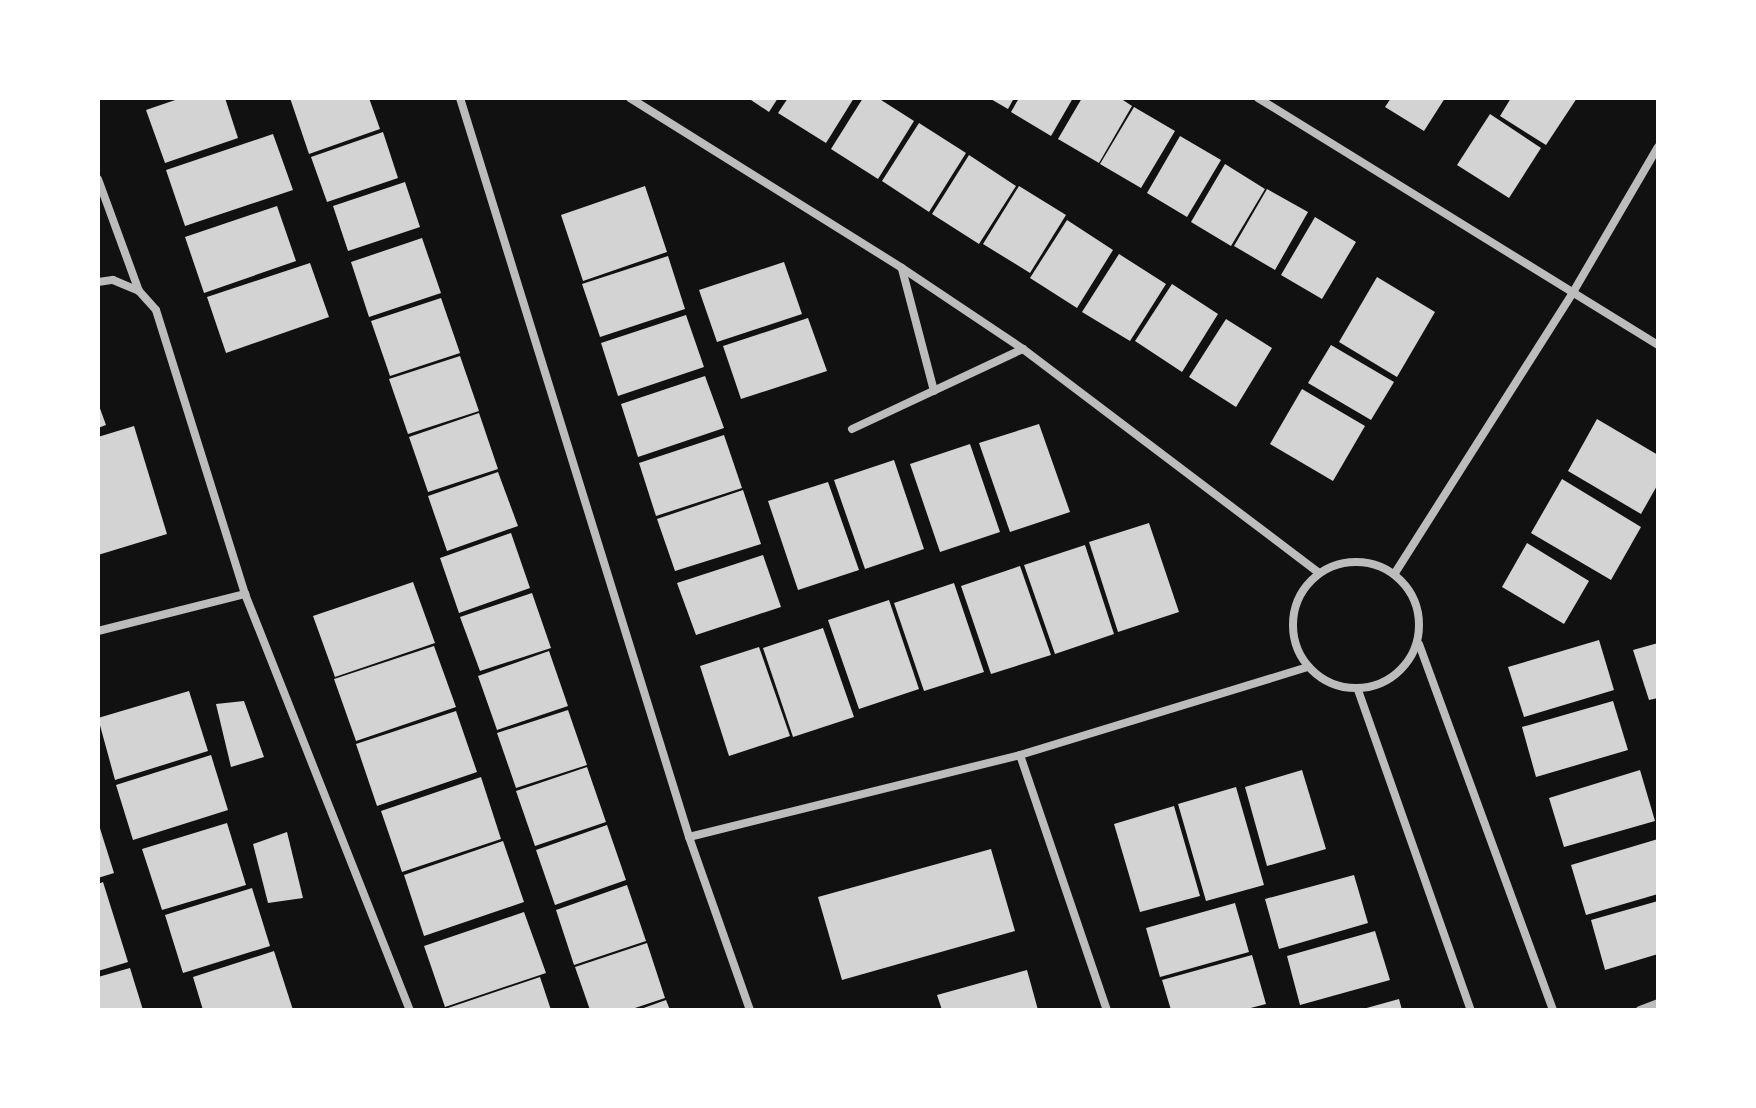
<!DOCTYPE html>
<style>
body{margin:0}
#map{position:relative;width:1756px;height:1108px;overflow:hidden;background:#111;font-family:"Varela Round",sans-serif}
div>[style]{position:absolute}
[style*='--x']{left:calc(var(--x)*1px);top:calc(var(--y)*1px);width:calc(var(--w)*1px);rotate:calc(var(--a)*1deg)}
.building>*{inset:0;background:#d3d3d3}
.minor>*{height:8px;margin:-4px;padding:0 4px;transform-origin:4px;border-radius:4px;background:#bcbcbc}
.minor>.ring{margin:-4px;padding:0;box-sizing:content-box;background:none;border:8px solid #bcbcbc;border-radius:50%}
span{translate:-50% -50%;white-space:nowrap;text-align:center;line-height:1.15;-webkit-text-stroke:8px #fff;paint-order:stroke}
.frame{position:absolute;inset:0;border:100px solid #fff;pointer-events:none}
</style>
<div id="map">
<div class="building">
<div style="clip-path:polygon(181px 98px,225px 98px,238px 138px,165px 163px,146px 110px)"></div>
<div style="clip-path:polygon(290px 98px,369px 98px,380px 129px,309px 154px)"></div>
<div style="clip-path:polygon(748px 98px,778px 98px,769px 112px)"></div>
<div style="clip-path:polygon(788px 98px,854px 98px,826px 143px,778px 113px)"></div>
<div style="clip-path:polygon(863px 98px,878px 98px,914px 121px,878px 179px,831px 149px)"></div>
<div style="clip-path:polygon(989px 98px,1014px 98px,1008px 109px)"></div>
<div style="clip-path:polygon(1019px 98px,1073px 98px,1051px 136px,1011px 112px)"></div>
<div style="clip-path:polygon(1082px 98px,1120px 98px,1132px 106px,1099px 163px,1058px 139px)"></div>
<div style="clip-path:polygon(1391px 98px,1445px 98px,1424px 131px,1385px 107px)"></div>
<div style="clip-path:polygon(1511px 98px,1577px 98px,1546px 145px,1500px 116px)"></div>
<div style="clip-path:polygon(1134px 107px,1175px 131px,1141px 188px,1100px 164px)"></div>
<div style="clip-path:polygon(1490px 114px,1541px 148px,1509px 198px,1457px 165px)"></div>
<div style="clip-path:polygon(919px 123px,966px 153px,929px 212px,882px 181px)"></div>
<div style="clip-path:polygon(383px 132px,398px 178px,327px 202px,311px 157px)"></div>
<div style="clip-path:polygon(273px 134px,293px 190px,185px 226px,166px 170px)"></div>
<div style="clip-path:polygon(1180px 136px,1221px 160px,1187px 217px,1147px 193px)"></div>
<div style="clip-path:polygon(969px 155px,1016px 186px,979px 244px,932px 214px)"></div>
<div style="clip-path:polygon(1225px 164px,1265px 189px,1231px 246px,1191px 222px)"></div>
<div style="clip-path:polygon(405px 182px,420px 227px,348px 251px,333px 206px)"></div>
<div style="clip-path:polygon(645px 186px,667px 252px,583px 281px,561px 215px)"></div>
<div style="clip-path:polygon(1019px 186px,1066px 215px,1030px 273px,983px 244px)"></div>
<div style="clip-path:polygon(1267px 189px,1308px 212px,1275px 270px,1234px 246px)"></div>
<div style="clip-path:polygon(277px 206px,296px 261px,204px 293px,185px 237px)"></div>
<div style="clip-path:polygon(1315px 217px,1356px 242px,1322px 299px,1281px 275px)"></div>
<div style="clip-path:polygon(1067px 220px,1113px 250px,1077px 308px,1030px 278px)"></div>
<div style="clip-path:polygon(422px 238px,441px 293px,369px 317px,351px 262px)"></div>
<div style="clip-path:polygon(1119px 254px,1166px 284px,1130px 341px,1082px 312px)"></div>
<div style="clip-path:polygon(668px 256px,685px 309px,600px 337px,582px 284px)"></div>
<div style="clip-path:polygon(784px 262px,802px 314px,717px 342px,699px 290px)"></div>
<div style="clip-path:polygon(310px 263px,329px 317px,226px 353px,207px 297px)"></div>
<div style="clip-path:polygon(1377px 277px,1435px 312px,1397px 377px,1339px 342px)"></div>
<div style="clip-path:polygon(1172px 284px,1218px 314px,1182px 372px,1135px 341px)"></div>
<div style="clip-path:polygon(441px 298px,460px 353px,390px 376px,371px 321px)"></div>
<div style="clip-path:polygon(686px 315px,704px 367px,618px 396px,601px 343px)"></div>
<div style="clip-path:polygon(808px 318px,827px 371px,741px 399px,723px 346px)"></div>
<div style="clip-path:polygon(1226px 319px,1272px 348px,1236px 407px,1189px 377px)"></div>
<div style="clip-path:polygon(1331px 345px,1394px 382px,1371px 420px,1308px 383px)"></div>
<div style="clip-path:polygon(460px 356px,479px 411px,408px 434px,389px 379px)"></div>
<div style="clip-path:polygon(705px 376px,724px 428px,638px 457px,621px 404px)"></div>
<div style="clip-path:polygon(1302px 389px,1365px 426px,1333px 481px,1270px 444px)"></div>
<div style="clip-path:polygon(98px 403px,106px 425px,98px 428px)"></div>
<div style="clip-path:polygon(479px 413px,498px 469px,428px 492px,409px 437px)"></div>
<div style="clip-path:polygon(1597px 419px,1658px 455px,1658px 484px,1641px 514px,1568px 471px)"></div>
<div style="clip-path:polygon(1039px 424px,1070px 512px,1010px 532px,979px 443px)"></div>
<div style="clip-path:polygon(134px 426px,167px 534px,98px 555px,98px 437px)"></div>
<div style="clip-path:polygon(724px 435px,742px 488px,656px 516px,639px 463px)"></div>
<div style="clip-path:polygon(970px 444px,1000px 532px,940px 552px,910px 464px)"></div>
<div style="clip-path:polygon(894px 460px,924px 549px,865px 569px,834px 480px)"></div>
<div style="clip-path:polygon(498px 472px,518px 526px,447px 551px,428px 496px)"></div>
<div style="clip-path:polygon(1562px 479px,1641px 527px,1611px 580px,1531px 533px)"></div>
<div style="clip-path:polygon(828px 482px,859px 570px,798px 590px,768px 501px)"></div>
<div style="clip-path:polygon(743px 490px,761px 544px,675px 571px,657px 519px)"></div>
<div style="clip-path:polygon(1149px 523px,1179px 612px,1118px 632px,1089px 542px)"></div>
<div style="clip-path:polygon(511px 533px,530px 588px,459px 613px,440px 558px)"></div>
<div style="clip-path:polygon(1527px 543px,1589px 581px,1564px 624px,1502px 587px)"></div>
<div style="clip-path:polygon(1085px 545px,1114px 634px,1055px 654px,1024px 565px)"></div>
<div style="clip-path:polygon(763px 555px,781px 607px,696px 635px,677px 583px)"></div>
<div style="clip-path:polygon(1020px 566px,1051px 655px,991px 674px,961px 586px)"></div>
<div style="clip-path:polygon(413px 582px,435px 643px,335px 677px,313px 616px)"></div>
<div style="clip-path:polygon(954px 583px,984px 672px,924px 691px,894px 603px)"></div>
<div style="clip-path:polygon(532px 593px,551px 648px,480px 671px,460px 617px)"></div>
<div style="clip-path:polygon(889px 600px,919px 689px,859px 709px,828px 620px)"></div>
<div style="clip-path:polygon(823px 628px,854px 717px,793px 737px,763px 648px)"></div>
<div style="clip-path:polygon(1599px 640px,1614px 690px,1524px 717px,1508px 667px)"></div>
<div style="clip-path:polygon(1658px 643px,1658px 698px,1649px 700px,1633px 650px)"></div>
<div style="clip-path:polygon(434px 646px,456px 707px,356px 741px,334px 679px)"></div>
<div style="clip-path:polygon(759px 647px,790px 736px,729px 756px,700px 666px)"></div>
<div style="clip-path:polygon(549px 651px,568px 706px,497px 730px,478px 676px)"></div>
<div style="clip-path:polygon(189px 691px,208px 751px,115px 780px,98px 718px)"></div>
<div style="clip-path:polygon(244px 701px,264px 757px,231px 767px,216px 704px)"></div>
<div style="clip-path:polygon(1613px 701px,1628px 750px,1536px 777px,1522px 727px)"></div>
<div style="clip-path:polygon(568px 710px,587px 765px,516px 788px,497px 733px)"></div>
<div style="clip-path:polygon(456px 711px,477px 772px,377px 806px,356px 744px)"></div>
<div style="clip-path:polygon(211px 755px,228px 810px,133px 840px,116px 785px)"></div>
<div style="clip-path:polygon(587px 767px,606px 822px,535px 846px,516px 791px)"></div>
<div style="clip-path:polygon(1302px 770px,1326px 849px,1267px 866px,1245px 787px)"></div>
<div style="clip-path:polygon(1640px 770px,1655px 821px,1564px 847px,1549px 798px)"></div>
<div style="clip-path:polygon(481px 777px,501px 839px,402px 872px,381px 811px)"></div>
<div style="clip-path:polygon(1236px 787px,1264px 885px,1206px 901px,1178px 804px)"></div>
<div style="clip-path:polygon(1174px 806px,1200px 896px,1140px 912px,1114px 824px)"></div>
<div style="clip-path:polygon(98px 822px,114px 873px,98px 878px)"></div>
<div style="clip-path:polygon(227px 823px,246px 885px,162px 910px,142px 849px)"></div>
<div style="clip-path:polygon(607px 825px,626px 880px,555px 905px,536px 850px)"></div>
<div style="clip-path:polygon(287px 832px,303px 898px,268px 903px,253px 844px)"></div>
<div style="clip-path:polygon(1658px 839px,1658px 894px,1586px 915px,1571px 865px)"></div>
<div style="clip-path:polygon(503px 841px,524px 902px,424px 936px,404px 875px)"></div>
<div style="clip-path:polygon(991px 849px,1015px 931px,842px 980px,818px 897px)"></div>
<div style="clip-path:polygon(1354px 875px,1368px 923px,1279px 949px,1265px 899px)"></div>
<div style="clip-path:polygon(103px 882px,128px 962px,98px 971px,98px 884px)"></div>
<div style="clip-path:polygon(627px 885px,646px 941px,574px 965px,556px 910px)"></div>
<div style="clip-path:polygon(252px 888px,270px 946px,183px 973px,165px 915px)"></div>
<div style="clip-path:polygon(1658px 901px,1658px 954px,1605px 970px,1591px 920px)"></div>
<div style="clip-path:polygon(1235px 903px,1249px 952px,1160px 977px,1146px 928px)"></div>
<div style="clip-path:polygon(524px 912px,546px 973px,445px 1007px,424px 946px)"></div>
<div style="clip-path:polygon(1375px 931px,1390px 980px,1300px 1005px,1287px 956px)"></div>
<div style="clip-path:polygon(647px 943px,665px 998px,629px 1010px,590px 1010px,575px 967px)"></div>
<div style="clip-path:polygon(274px 951px,293px 1010px,203px 1010px,193px 977px)"></div>
<div style="clip-path:polygon(1252px 955px,1266px 1004px,1243px 1010px,1171px 1010px,1162px 980px)"></div>
<div style="clip-path:polygon(130px 968px,143px 1010px,98px 1010px,98px 977px)"></div>
<div style="clip-path:polygon(1027px 970px,1038px 1010px,942px 1010px,937px 995px)"></div>
<div style="clip-path:polygon(540px 977px,551px 1010px,445px 1010px,445px 1009px)"></div>
<div style="clip-path:polygon(1399px 999px,1402px 1010px,1363px 1010px,1363px 1009px)"></div>
<div style="clip-path:polygon(666px 1000px,670px 1010px,638px 1010px)"></div>
</div>
<div class="minor">
<div style="--x:460;--y:98;--w:774;--a:72.78"></div>
<div style="--x:689;--y:837;--w:183;--a:70.6"></div>
<div style="--x:630;--y:98;--w:321;--a:32"></div>
<div style="--x:902;--y:268;--w:146;--a:33.8"></div>
<div style="--x:1023;--y:349;--w:370;--a:37.1"></div>
<div style="--x:1258;--y:98;--w:470;--a:31.7"></div>
<div style="--x:98;--y:179;--w:119;--a:69.9"></div>
<div style="--x:902;--y:269;--w:126;--a:75.3"></div>
<div style="--x:98;--y:282;--w:15;--a:-8"></div>
<div style="--x:113;--y:280;--w:28;--a:23"></div>
<div style="--x:139;--y:291;--w:25;--a:48"></div>
<div style="--x:156;--y:310;--w:298;--a:72.6"></div>
<div style="--x:245;--y:594;--w:448;--a:68.4"></div>
<div style="--x:852;--y:429;--w:189;--a:-25.1"></div>
<div class="ring" style="left:1293px;top:562px;width:118px;height:118px"></div>
<div style="--x:1395;--y:573;--w:330;--a:-57.6"></div>
<div style="--x:1572;--y:294;--w:170;--a:-59.7"></div>
<div style="--x:98;--y:631;--w:152;--a:-14.1"></div>
<div style="--x:1419;--y:644;--w:390;--a:69.9"></div>
<div style="--x:1358;--y:690;--w:339;--a:70.6"></div>
<div style="--x:1020;--y:755;--w:269;--a:71.2"></div>
<div style="--x:689;--y:837;--w:341;--a:-13.9"></div>
<div style="--x:1020;--y:755;--w:300;--a:-17"></div>
<div style="--x:1640;--y:1010;--w:19;--a:-21"></div>
</div>
<div class="frame"></div>
</div>
